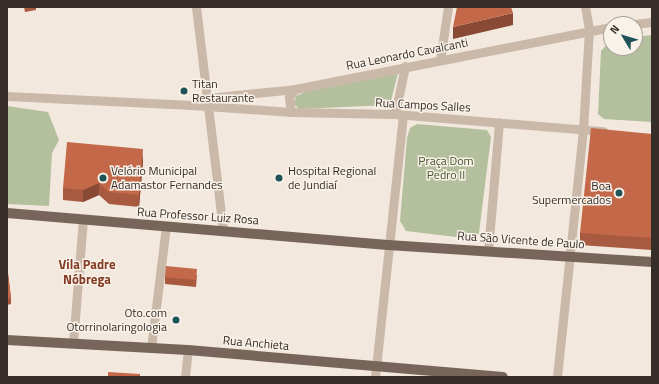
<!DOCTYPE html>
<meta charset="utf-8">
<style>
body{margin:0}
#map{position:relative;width:659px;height:384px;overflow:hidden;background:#f2e8dd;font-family:"Titillium Web",sans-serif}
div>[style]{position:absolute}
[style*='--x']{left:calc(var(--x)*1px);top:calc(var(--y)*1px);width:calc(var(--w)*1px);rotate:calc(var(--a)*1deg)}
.green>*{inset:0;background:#b4c09d}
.minor>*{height:9px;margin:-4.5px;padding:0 4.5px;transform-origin:4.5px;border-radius:4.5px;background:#cab8a9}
.major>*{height:10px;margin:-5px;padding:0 5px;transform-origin:5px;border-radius:5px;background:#78655a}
.wall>*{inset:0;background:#a85a40}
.shaded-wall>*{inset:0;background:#884a34}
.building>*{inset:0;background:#c3694a}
.dots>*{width:11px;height:11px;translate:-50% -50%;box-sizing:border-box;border:2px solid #f9f2e9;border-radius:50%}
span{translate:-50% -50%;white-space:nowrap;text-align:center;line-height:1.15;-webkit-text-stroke:3px #f9f2e9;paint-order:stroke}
.street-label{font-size:12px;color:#372d29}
.poi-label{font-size:12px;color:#372d29}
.left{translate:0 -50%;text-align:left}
.right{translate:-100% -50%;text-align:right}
.park-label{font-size:12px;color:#45542d}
.neighbourhood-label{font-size:13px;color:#843c24;font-weight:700}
.frame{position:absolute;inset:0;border:8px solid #372d29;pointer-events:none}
.north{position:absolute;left:603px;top:16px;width:40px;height:40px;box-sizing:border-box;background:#f9f2e9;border:1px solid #aba39c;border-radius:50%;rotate:308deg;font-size:11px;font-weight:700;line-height:16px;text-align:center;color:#372d29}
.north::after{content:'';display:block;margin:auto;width:14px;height:18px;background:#1f5357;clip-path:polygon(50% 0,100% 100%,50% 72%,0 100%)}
</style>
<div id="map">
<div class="green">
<div style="clip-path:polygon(652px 35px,652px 122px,604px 119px,598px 114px,601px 51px,611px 40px,611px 48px,635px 48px,635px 37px)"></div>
<div style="clip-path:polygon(398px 73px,390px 105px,299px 109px,294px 104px,296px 96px,305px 92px)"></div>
<div style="clip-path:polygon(7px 106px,48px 112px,59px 140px,52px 153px,49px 206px,7px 204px)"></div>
<div style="clip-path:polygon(417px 124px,487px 130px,491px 137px,479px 233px,473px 239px,406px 231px,400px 221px,407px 138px,410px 128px)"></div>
</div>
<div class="minor">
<div style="--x:196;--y:7;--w:225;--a:83.1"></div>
<div style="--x:635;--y:24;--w:17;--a:-7"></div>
<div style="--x:440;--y:60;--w:54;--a:-81.4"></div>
<div style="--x:7;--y:96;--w:185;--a:2.8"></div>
<div style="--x:192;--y:105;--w:99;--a:4"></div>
<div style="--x:291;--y:112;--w:104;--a:1.1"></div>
<div style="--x:395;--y:114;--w:209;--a:4.7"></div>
<div style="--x:192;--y:105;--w:17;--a:-25"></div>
<div style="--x:207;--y:98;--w:88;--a:-5.8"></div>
<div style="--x:295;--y:89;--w:322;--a:-11.1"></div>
<div style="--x:291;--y:112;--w:15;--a:-98"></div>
<div style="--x:289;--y:97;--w:10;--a:-53"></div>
<div style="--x:395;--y:114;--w:49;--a:-78.2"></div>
<div style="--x:488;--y:251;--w:129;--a:-85.1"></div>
<div style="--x:73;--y:343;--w:123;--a:-85.4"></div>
<div style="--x:151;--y:348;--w:123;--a:-83"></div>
<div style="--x:185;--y:377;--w:27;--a:-84"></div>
<div style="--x:375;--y:377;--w:263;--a:-83.9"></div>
<div style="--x:557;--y:377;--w:248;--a:-84"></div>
<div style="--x:583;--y:130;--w:101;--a:-86.6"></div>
<div style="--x:589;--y:29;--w:22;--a:-100"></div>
</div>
<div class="major">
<div style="--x:7;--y:213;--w:382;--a:4.8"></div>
<div style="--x:388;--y:245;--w:265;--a:3.7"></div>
<div style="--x:7;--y:340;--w:181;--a:3.2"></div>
<div style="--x:188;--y:350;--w:316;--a:4.9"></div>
</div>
<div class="wall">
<div style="clip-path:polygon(24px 7px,36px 7px,36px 10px,25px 12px)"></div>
<div style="clip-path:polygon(652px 134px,652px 250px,580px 245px,580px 233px)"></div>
<div style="clip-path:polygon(143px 161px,139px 207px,109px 204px,99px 195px,83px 202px,63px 200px,63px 188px)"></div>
<div style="clip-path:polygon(7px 265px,11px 298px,11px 304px,7px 305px)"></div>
<div style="clip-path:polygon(197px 275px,196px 287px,165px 284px,165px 277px)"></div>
</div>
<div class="shaded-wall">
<div style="clip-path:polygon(513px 13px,513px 25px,453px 39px,453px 27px)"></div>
<div style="clip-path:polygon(143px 149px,143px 161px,139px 207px,139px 195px)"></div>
<div style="clip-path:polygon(99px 183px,99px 195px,83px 202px,83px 190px)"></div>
</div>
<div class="building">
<div style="clip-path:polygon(457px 7px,511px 7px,513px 13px,453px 27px)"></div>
<div style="clip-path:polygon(591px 128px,652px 134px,652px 238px,580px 233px)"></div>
<div style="clip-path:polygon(67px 142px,143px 149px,139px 195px,109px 192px,99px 183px,83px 190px,63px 188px)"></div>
<div style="clip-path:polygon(7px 265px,11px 298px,7px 299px)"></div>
<div style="clip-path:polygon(166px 266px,197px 269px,196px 280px,165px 277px)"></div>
<div style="clip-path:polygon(108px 372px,140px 374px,140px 377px,108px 377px)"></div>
</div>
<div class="dots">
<div style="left:184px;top:91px;background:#1f5357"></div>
<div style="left:103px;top:178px;background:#1f5357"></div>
<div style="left:279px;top:178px;background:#1f5357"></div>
<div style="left:619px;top:193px;background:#1f5357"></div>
<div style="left:176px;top:320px;background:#1f5357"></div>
</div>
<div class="street-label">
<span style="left:407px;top:54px;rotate:-11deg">Rua Leonardo Cavalcanti</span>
<span style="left:423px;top:105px;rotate:3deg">Rua Campos Salles</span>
<span style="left:198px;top:216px;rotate:4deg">Rua Professor Luiz Rosa</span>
<span style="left:521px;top:240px;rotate:4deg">Rua São Vicente de Paulo</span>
<span style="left:256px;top:343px;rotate:5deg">Rua Anchieta</span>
</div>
<div class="poi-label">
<span class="left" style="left:192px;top:91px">Titan<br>Restaurante</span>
<span class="left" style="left:111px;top:178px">Velório Municipal<br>Adamastor Fernandes</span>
<span class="left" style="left:288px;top:178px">Hospital Regional<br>de Jundiaí</span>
<span class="right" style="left:611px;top:193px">Boa<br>Supermercados</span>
<span class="right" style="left:167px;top:320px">Oto.com<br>Otorrinolaringologia</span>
</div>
<div class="park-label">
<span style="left:446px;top:168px">Praça Dom<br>Pedro II</span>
</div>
<div class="neighbourhood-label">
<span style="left:87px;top:272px">Vila Padre<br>Nóbrega</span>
</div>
<div class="frame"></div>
<div class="north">N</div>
</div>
